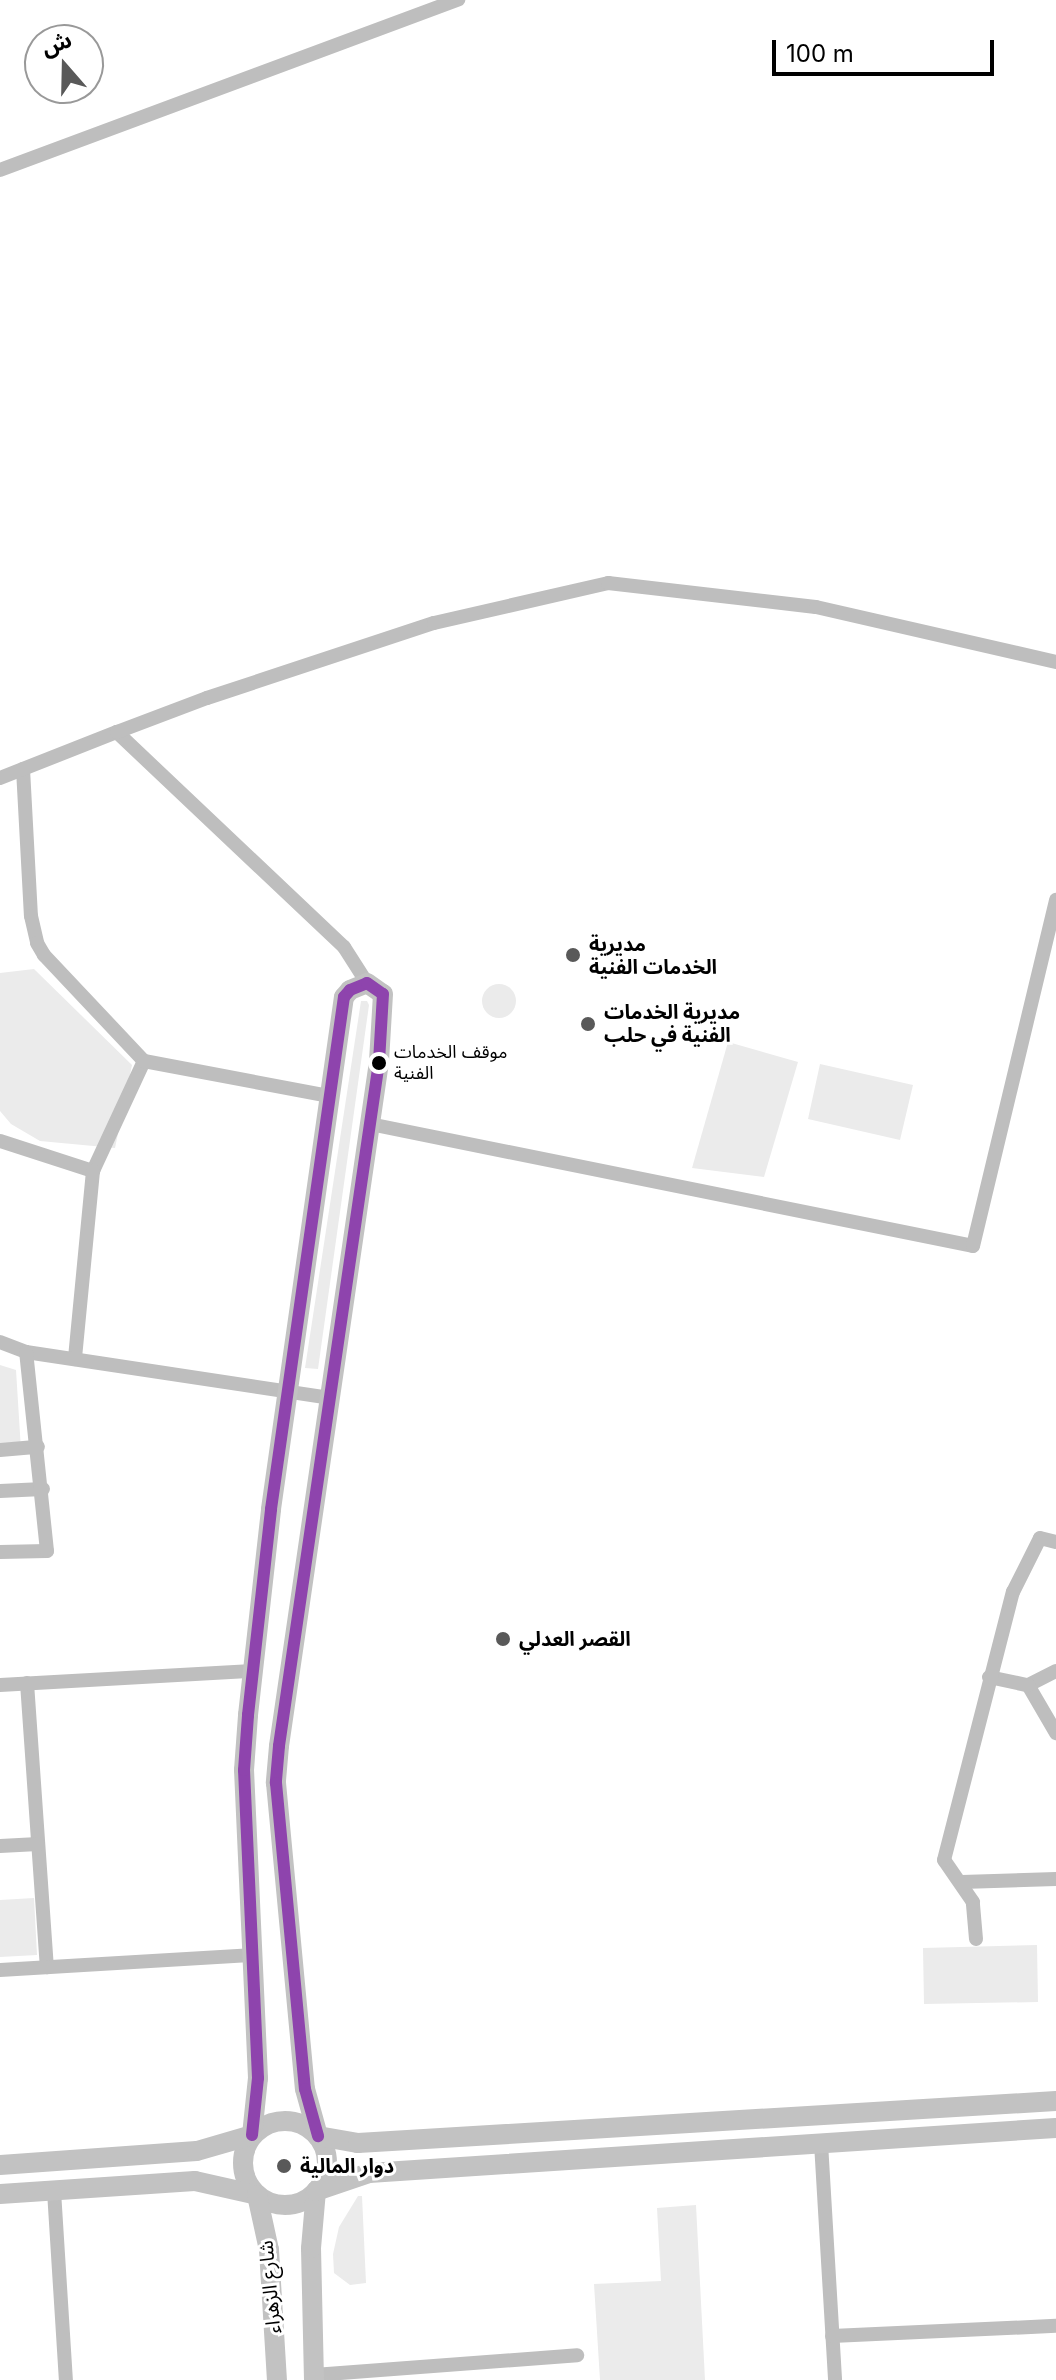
<!DOCTYPE html>
<meta charset="utf-8">
<style>
body{margin:0}
#map{position:relative;width:1056px;height:2380px;overflow:hidden;background:#fff;font-family:Inter,"Noto Sans Arabic",sans-serif}
div>[style]{position:absolute}
[style*='--x']{left:calc(var(--x)*1px);top:calc(var(--y)*1px);width:calc(var(--w)*1px);rotate:calc(var(--a)*1deg)}
.green>*{inset:0;background:#ebebeb}
.round{border-radius:50%}
.street>*{height:14px;margin:-7px;padding:0 7px;transform-origin:7px;border-radius:7px;background:#bebebe}
.secondary>*{height:20px;margin:-10px;padding:0 10px;transform-origin:10px;border-radius:10px;background:#c2c2c2}
.secondary>.ring{margin:-10px;padding:0;box-sizing:content-box;background:none;border:20px solid #c2c2c2;border-radius:50%}
.bus-1>*{height:12px;margin:-6px;padding:0 6px;transform-origin:6px;border-radius:6px;background:#8e44ad}
.dots>*{width:22px;height:22px;translate:-50% -50%;box-sizing:border-box;border:4px solid #fff;border-radius:50%}
span{translate:-50% -50%;white-space:nowrap;text-align:center;line-height:1.15;-webkit-text-stroke:6px #fff;paint-order:stroke}
.bus-label{font-size:18px;color:#000}
.left{translate:0 -50%;text-align:left}
.poi-label{font-size:20px;color:#000;font-weight:700}
.street-label{font-size:20px;color:#000}
.north{position:absolute;left:24px;top:24px;width:80px;height:80px;box-sizing:border-box;background:#fff;border:2px solid #999;border-radius:50%;rotate:340deg;font-size:22px;font-weight:700;line-height:32px;text-align:center;color:#000}
.north::after{content:'';display:block;margin:auto;width:28px;height:36px;background:#595959;clip-path:polygon(50% 0,100% 100%,50% 72%,0 100%)}
.scale{position:absolute;left:772px;top:40px;width:222px;height:36px;box-sizing:border-box;border:4px solid #000;border-top:0;padding-left:10px;font-size:24px;line-height:28px;white-space:nowrap;color:#000;-webkit-text-stroke:6px #fff;paint-order:stroke}
</style>
<div id="map">
<div class="green">
<div style="clip-path:polygon(34px 969px,132px 1065px,115px 1148px,40px 1141px,11px 1124px,0 1111px,0 973px)"></div>
<div class="round" style="left:482px;top:984px;width:34px;height:34px"></div>
<div style="clip-path:polygon(361px 1001px,367px 1001px,369px 1005px,318px 1369px,305px 1368px)"></div>
<div style="clip-path:polygon(728px 1042px,798px 1062px,764px 1177px,692px 1168px)"></div>
<div style="clip-path:polygon(820px 1064px,913px 1085px,900px 1140px,808px 1119px)"></div>
<div style="clip-path:polygon(0 1365px,16px 1370px,21px 1450px,0 1452px)"></div>
<div style="clip-path:polygon(34px 1898px,37px 1955px,0 1957px,0 1900px)"></div>
<div style="clip-path:polygon(1037px 1945px,1038px 2002px,924px 2004px,923px 1948px)"></div>
<div style="clip-path:polygon(358px 2196px,362px 2196px,366px 2283px,350px 2285px,334px 2273px,333px 2254px,339px 2227px)"></div>
<div style="clip-path:polygon(696px 2205px,705px 2380px,600px 2380px,594px 2284px,661px 2281px,657px 2208px)"></div>
</div>
<div class="street">
<div style="--x:0;--y:170;--w:489;--a:-20.4"></div>
<div style="--x:23;--y:769;--w:147;--a:86.9"></div>
<div style="--x:31;--y:916;--w:28;--a:77"></div>
<div style="--x:37;--y:943;--w:14;--a:60"></div>
<div style="--x:44;--y:955;--w:146;--a:46.7"></div>
<div style="--x:144;--y:1061;--w:121;--a:114.9"></div>
<div style="--x:0;--y:778;--w:126;--a:-21.5"></div>
<div style="--x:367;--y:983;--w:43;--a:-122.6"></div>
<div style="--x:344;--y:947;--w:313;--a:-136.6"></div>
<div style="--x:117;--y:732;--w:96;--a:-20.7"></div>
<div style="--x:207;--y:698;--w:239;--a:-18.3"></div>
<div style="--x:434;--y:623;--w:179;--a:-12.9"></div>
<div style="--x:608;--y:583;--w:209;--a:6.6"></div>
<div style="--x:816;--y:607;--w:246;--a:12.9"></div>
<div style="--x:144;--y:1061;--w:189;--a:10.7"></div>
<div style="--x:370;--y:1124;--w:615;--a:11.44"></div>
<div style="--x:973;--y:1246;--w:356;--a:-76.5"></div>
<div style="--x:0;--y:1141;--w:98;--a:17.9"></div>
<div style="--x:93;--y:1171;--w:189;--a:95.5"></div>
<div style="--x:0;--y:1342;--w:28;--a:21"></div>
<div style="--x:26;--y:1352;--w:307;--a:8.6"></div>
<div style="--x:0;--y:1450;--w:38;--a:-5"></div>
<div style="--x:0;--y:1491;--w:43;--a:-2.7"></div>
<div style="--x:0;--y:1552;--w:47;--a:-1.2"></div>
<div style="--x:47;--y:1551;--w:200;--a:-96"></div>
<div style="--x:1056;--y:1671;--w:31;--a:153"></div>
<div style="--x:1028;--y:1685;--w:56;--a:59.7"></div>
<div style="--x:989;--y:1677;--w:40;--a:12"></div>
<div style="--x:27;--y:1683;--w:285;--a:86"></div>
<div style="--x:0;--y:1685;--w:253;--a:-3.2"></div>
<div style="--x:0;--y:1846;--w:38;--a:-3"></div>
<div style="--x:962;--y:1882;--w:94;--a:-1.8"></div>
<div style="--x:976;--y:1939;--w:37;--a:-95"></div>
<div style="--x:973;--y:1902;--w:51;--a:-124.6"></div>
<div style="--x:944;--y:1860;--w:277;--a:-75.6"></div>
<div style="--x:1013;--y:1592;--w:60;--a:-63.4"></div>
<div style="--x:1040;--y:1538;--w:16;--a:14"></div>
<div style="--x:0;--y:1970;--w:255;--a:-3.4"></div>
<div style="--x:821;--y:2143;--w:237;--a:86.6"></div>
<div style="--x:54;--y:2191;--w:189;--a:86.4"></div>
<div style="--x:832;--y:2336;--w:224;--a:-2.6"></div>
<div style="--x:314;--y:2375;--w:264;--a:-4.3"></div>
</div>
<div class="secondary">
<div class="ring" style="left:243px;top:2121px;width:64px;height:64px"></div>
<div style="--x:252;--y:2135;--w:57;--a:-84"></div>
<div style="--x:258;--y:2078;--w:308;--a:-92.6"></div>
<div style="--x:244;--y:1770;--w:55;--a:-85.8"></div>
<div style="--x:248;--y:1715;--w:207;--a:-83.6"></div>
<div style="--x:271;--y:1509;--w:517;--a:-81.89"></div>
<div style="--x:344;--y:997;--w:9;--a:-49"></div>
<div style="--x:350;--y:990;--w:18;--a:-22"></div>
<div style="--x:367;--y:983;--w:19;--a:35"></div>
<div style="--x:383;--y:994;--w:68;--a:93.4"></div>
<div style="--x:379;--y:1062;--w:691;--a:98.32"></div>
<div style="--x:279;--y:1746;--w:37;--a:95"></div>
<div style="--x:276;--y:1783;--w:307;--a:84.6"></div>
<div style="--x:305;--y:2089;--w:49;--a:74.5"></div>
<div style="--x:318;--y:2136;--w:41;--a:9.9"></div>
<div style="--x:358;--y:2143;--w:699;--a:-3.44"></div>
<div style="--x:0;--y:2165;--w:197;--a:-4.1"></div>
<div style="--x:197;--y:2151;--w:57;--a:-16.2"></div>
<div style="--x:0;--y:2194;--w:195;--a:-3.8"></div>
<div style="--x:195;--y:2181;--w:64;--a:12.7"></div>
<div style="--x:257;--y:2195;--w:56;--a:77.7"></div>
<div style="--x:269;--y:2250;--w:130;--a:86.5"></div>
<div style="--x:314;--y:2380;--w:132;--a:-91.3"></div>
<div style="--x:311;--y:2248;--w:57;--a:-85"></div>
<div style="--x:316;--y:2191;--w:56;--a:-18.8"></div>
<div style="--x:369;--y:2173;--w:688;--a:-3.75"></div>
</div>
<div class="bus-1">
<div style="--x:252;--y:2135;--w:57;--a:-84"></div>
<div style="--x:258;--y:2078;--w:308;--a:-92.6"></div>
<div style="--x:244;--y:1770;--w:55;--a:-85.8"></div>
<div style="--x:248;--y:1715;--w:207;--a:-83.6"></div>
<div style="--x:271;--y:1509;--w:517;--a:-81.89"></div>
<div style="--x:344;--y:997;--w:9;--a:-49"></div>
<div style="--x:350;--y:990;--w:18;--a:-22"></div>
<div style="--x:367;--y:983;--w:19;--a:35"></div>
<div style="--x:383;--y:994;--w:68;--a:93.4"></div>
<div style="--x:379;--y:1062;--w:691;--a:98.32"></div>
<div style="--x:279;--y:1746;--w:37;--a:95"></div>
<div style="--x:276;--y:1783;--w:307;--a:84.6"></div>
<div style="--x:305;--y:2089;--w:49;--a:74.5"></div>
</div>
<div class="dots">
<div style="left:573px;top:955px;background:#595959"></div>
<div style="left:588px;top:1024px;background:#595959"></div>
<div style="left:379px;top:1063px;background:#000"></div>
<div style="left:503px;top:1639px;background:#595959"></div>
<div style="left:284px;top:2166px;background:#595959"></div>
</div>
<div class="bus-label">
<span class="left" style="left:394px;top:1063px">موقف الخدمات<br>الفنية</span>
</div>
<div class="poi-label">
<span class="left" style="left:589px;top:956px">مديرية<br>الخدمات الفنية</span>
<span class="left" style="left:604px;top:1024px">مديرية الخدمات<br>الفنية في حلب</span>
<span class="left" style="left:519px;top:1639px">القصر العدلي</span>
<span class="left" style="left:300px;top:2166px">دوار المالية</span>
</div>
<div class="street-label">
<span style="left:270px;top:2287px;rotate:-95deg">شارع الزهراء</span>
</div>
<div class="north">ش</div>
<div class="scale">100 m</div>
</div>
